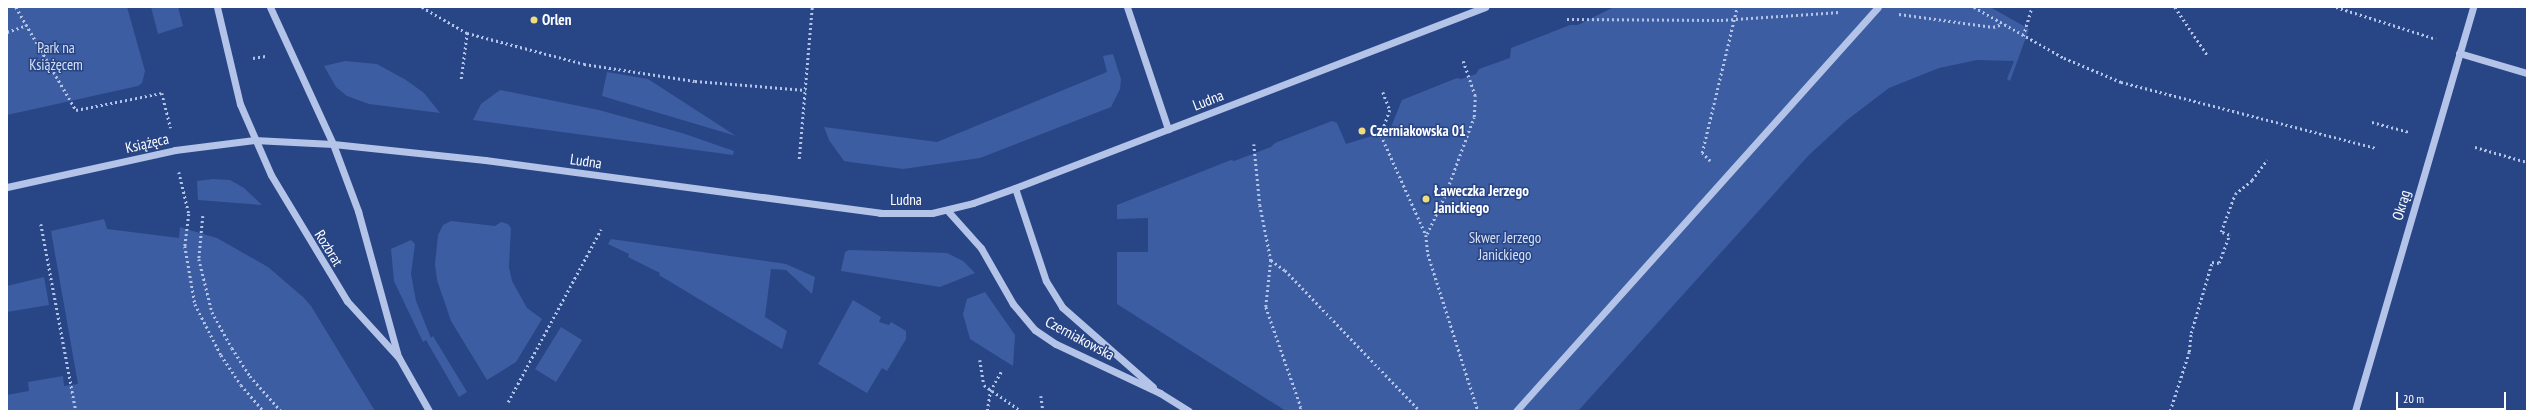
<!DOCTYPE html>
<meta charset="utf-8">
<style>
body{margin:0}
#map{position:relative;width:2534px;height:418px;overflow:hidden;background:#284586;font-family:"PT Sans Narrow",sans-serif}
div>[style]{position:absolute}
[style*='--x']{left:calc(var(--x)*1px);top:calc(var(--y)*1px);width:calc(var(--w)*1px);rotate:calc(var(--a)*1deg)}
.green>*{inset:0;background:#3d5da2}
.path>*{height:2.5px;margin-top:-1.25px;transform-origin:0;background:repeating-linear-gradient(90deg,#b3c4e8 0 2px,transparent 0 5px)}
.minor>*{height:7px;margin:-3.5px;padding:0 3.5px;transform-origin:3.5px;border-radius:3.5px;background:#b3c4e8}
.dots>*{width:11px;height:11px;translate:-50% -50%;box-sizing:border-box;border:2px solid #284586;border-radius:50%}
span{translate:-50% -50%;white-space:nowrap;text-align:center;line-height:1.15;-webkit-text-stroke:3px #284586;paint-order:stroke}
.poi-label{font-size:15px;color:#fff;font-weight:700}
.left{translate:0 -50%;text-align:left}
.park-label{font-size:15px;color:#d7e1f6}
.street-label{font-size:15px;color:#fff}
.frame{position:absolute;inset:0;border:8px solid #fff;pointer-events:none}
.scale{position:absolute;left:2396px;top:392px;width:110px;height:18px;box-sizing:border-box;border:2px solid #fff;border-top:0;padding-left:5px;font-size:12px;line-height:14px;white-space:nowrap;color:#fff;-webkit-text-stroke:3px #284586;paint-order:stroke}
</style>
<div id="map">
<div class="green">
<div style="clip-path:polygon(7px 7px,127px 7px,145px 71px,142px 83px,138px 86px,7px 115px)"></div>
<div style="clip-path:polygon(151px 7px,178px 7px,183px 26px,158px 34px)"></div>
<div style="clip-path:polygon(1614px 7px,1990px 7px,2029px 29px,2010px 81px,2007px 79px,2014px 61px,1977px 60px,1939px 68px,1889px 88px,1847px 120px,1809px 155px,1578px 411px,1286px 411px,1117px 304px,1117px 252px,1148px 252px,1148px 218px,1117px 219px,1117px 205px,1231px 160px,1234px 161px,1271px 147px,1275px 143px,1332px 121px,1337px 123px,1346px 144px,1375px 135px,1391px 127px,1402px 100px,1457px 78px,1461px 79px,1476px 74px,1479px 69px,1510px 58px,1511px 48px,1570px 25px,1578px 25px)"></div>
<div style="clip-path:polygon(1113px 54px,1121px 79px,1120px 89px,1111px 107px,980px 158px,903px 169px,850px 162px,844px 161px,829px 140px,824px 127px,937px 142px,1107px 72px,1103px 56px)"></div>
<div style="clip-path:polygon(345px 61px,377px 64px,406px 80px,424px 93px,440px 113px,369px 104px,347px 96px,336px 87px,324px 66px)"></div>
<div style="clip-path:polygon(607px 72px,648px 79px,736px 136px,602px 96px)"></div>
<div style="clip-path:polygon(500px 90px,599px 110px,682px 133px,734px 151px,733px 155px,473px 120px,481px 104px)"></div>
<div style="clip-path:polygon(213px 179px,230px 180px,244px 188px,262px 205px,198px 200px,197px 181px)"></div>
<div style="clip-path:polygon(104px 219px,107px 229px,179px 238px,180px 227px,186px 229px,217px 238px,268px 267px,303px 297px,311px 306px,375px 411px,7px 411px,7px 395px,29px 391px,28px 382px,63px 376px,64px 386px,78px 384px,51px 231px)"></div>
<div style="clip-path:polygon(451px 221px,495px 226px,501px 222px,508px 224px,511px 228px,509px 267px,512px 281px,527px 308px,542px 319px,516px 362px,487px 380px,451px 321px,437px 280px,435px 264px,438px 235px,443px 225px)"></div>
<div style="clip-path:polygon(611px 239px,786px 264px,815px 277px,812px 294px,786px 270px,771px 269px,765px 317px,787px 331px,782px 349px,659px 275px,660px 273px,628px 257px,629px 254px,608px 244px)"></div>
<div style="clip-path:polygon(411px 240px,415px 244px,411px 274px,416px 301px,431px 338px,433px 336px,467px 392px,459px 397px,426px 340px,423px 342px,394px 281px,391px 249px)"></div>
<div style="clip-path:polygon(849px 250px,947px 253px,963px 261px,975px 273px,940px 287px,841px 271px,845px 252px)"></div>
<div style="clip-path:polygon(44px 277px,49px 305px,7px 312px,7px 286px)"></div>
<div style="clip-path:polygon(985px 292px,1015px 335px,1013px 366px,970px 339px,963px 314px,967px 299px)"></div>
<div style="clip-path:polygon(853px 300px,886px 320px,881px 317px,879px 322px,889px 325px,891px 322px,906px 331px,906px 339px,887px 371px,882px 368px,867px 393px,818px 364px)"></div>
<div style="clip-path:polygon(561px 327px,582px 340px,556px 382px,535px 369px)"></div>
</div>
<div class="path">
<div style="--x:16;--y:7;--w:119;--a:59.8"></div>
<div style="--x:76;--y:110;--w:88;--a:-11.2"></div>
<div style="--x:162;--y:93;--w:36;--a:76"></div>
<div style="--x:422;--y:7;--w:52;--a:30"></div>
<div style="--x:467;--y:33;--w:121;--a:14.8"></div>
<div style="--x:584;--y:64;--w:112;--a:8.7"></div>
<div style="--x:695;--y:81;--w:111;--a:4.6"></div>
<div style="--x:1974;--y:7;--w:103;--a:29.5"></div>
<div style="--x:2064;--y:58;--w:62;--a:22.8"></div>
<div style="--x:2121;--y:82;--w:264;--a:14.5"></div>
<div style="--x:2175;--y:7;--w:59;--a:56"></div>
<div style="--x:2336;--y:7;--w:105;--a:17.7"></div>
<div style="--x:1899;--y:14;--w:95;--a:7.9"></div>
<div style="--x:1993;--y:27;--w:9;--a:-18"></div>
<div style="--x:1567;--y:19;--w:154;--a:0.4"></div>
<div style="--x:1721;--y:20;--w:119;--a:-3.8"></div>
<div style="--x:7;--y:32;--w:21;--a:-19"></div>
<div style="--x:2023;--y:36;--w:30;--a:-73"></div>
<div style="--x:253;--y:58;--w:13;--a:-9"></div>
<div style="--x:461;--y:79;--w:46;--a:-82.6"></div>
<div style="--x:1383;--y:92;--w:19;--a:69"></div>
<div style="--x:1390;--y:110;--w:27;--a:110"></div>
<div style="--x:1381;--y:135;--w:110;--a:65.8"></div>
<div style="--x:1426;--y:235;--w:19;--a:84"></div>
<div style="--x:1428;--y:254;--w:165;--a:72.3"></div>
<div style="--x:2372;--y:122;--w:38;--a:15"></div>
<div style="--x:1254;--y:144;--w:61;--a:84.4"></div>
<div style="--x:1260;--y:205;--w:56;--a:78.7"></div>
<div style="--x:1271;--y:260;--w:47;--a:96.1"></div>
<div style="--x:1266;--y:307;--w:106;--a:70.7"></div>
<div style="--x:1301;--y:407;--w:4;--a:117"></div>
<div style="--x:2475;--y:147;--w:54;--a:16.1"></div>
<div style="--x:799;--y:159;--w:153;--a:-85.1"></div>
<div style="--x:1710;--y:161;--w:11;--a:-135"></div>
<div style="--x:1702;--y:153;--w:150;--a:-76.5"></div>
<div style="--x:179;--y:172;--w:43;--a:76.6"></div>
<div style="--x:189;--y:214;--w:32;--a:97"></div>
<div style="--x:185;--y:246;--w:59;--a:80.2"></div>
<div style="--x:195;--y:304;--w:57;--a:63"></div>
<div style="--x:221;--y:355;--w:36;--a:56"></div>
<div style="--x:241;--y:385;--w:35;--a:49"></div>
<div style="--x:203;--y:216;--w:43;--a:95.3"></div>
<div style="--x:199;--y:259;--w:55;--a:76.2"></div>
<div style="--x:212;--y:312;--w:41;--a:60.9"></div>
<div style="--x:232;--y:348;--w:33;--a:57"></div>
<div style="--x:250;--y:376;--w:47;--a:48.5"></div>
<div style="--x:41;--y:224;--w:190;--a:79.4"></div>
<div style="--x:1427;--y:234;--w:40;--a:-65"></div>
<div style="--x:1444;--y:198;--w:86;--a:-69.7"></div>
<div style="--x:1474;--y:117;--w:21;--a:-87"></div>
<div style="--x:1475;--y:96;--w:37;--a:-109"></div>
<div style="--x:1271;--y:260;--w:17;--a:36"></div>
<div style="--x:1285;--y:270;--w:195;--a:46.2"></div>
<div style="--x:980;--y:360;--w:25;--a:81"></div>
<div style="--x:984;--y:385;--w:45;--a:35.1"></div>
<div style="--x:1041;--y:396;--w:15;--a:82"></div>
<div style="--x:508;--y:402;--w:196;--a:-61.7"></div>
<div style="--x:987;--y:411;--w:20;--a:-81"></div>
<div style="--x:990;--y:391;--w:22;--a:-60"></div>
<div style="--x:2170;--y:411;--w:62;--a:-72.1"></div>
<div style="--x:2189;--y:352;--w:19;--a:-84"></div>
<div style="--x:2191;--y:333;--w:74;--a:-73.5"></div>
<div style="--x:2212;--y:262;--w:7;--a:8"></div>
<div style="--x:2219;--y:263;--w:30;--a:-70"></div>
<div style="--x:2229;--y:235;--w:9;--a:-159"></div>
<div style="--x:2221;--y:232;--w:40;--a:-69.8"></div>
<div style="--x:2235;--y:194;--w:22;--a:-39"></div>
<div style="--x:2252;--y:180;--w:25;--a:-53"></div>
</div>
<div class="minor">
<div style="--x:217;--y:7;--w:100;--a:76.7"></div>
<div style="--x:240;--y:104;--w:77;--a:66.4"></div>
<div style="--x:271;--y:175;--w:147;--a:58.9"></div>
<div style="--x:347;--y:301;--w:77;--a:47.6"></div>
<div style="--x:399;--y:358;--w:61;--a:60.5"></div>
<div style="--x:270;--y:7;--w:151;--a:65.3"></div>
<div style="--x:333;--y:144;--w:72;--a:69.5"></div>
<div style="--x:358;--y:211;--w:150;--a:74.6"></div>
<div style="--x:1127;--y:7;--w:129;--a:71.4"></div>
<div style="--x:2459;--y:53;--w:71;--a:16.4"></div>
<div style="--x:7;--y:187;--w:172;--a:-12.4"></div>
<div style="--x:175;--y:150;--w:80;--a:-7.2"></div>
<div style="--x:254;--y:140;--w:79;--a:2.9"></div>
<div style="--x:333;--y:144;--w:153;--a:6"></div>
<div style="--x:485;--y:160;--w:399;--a:7.6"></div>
<div style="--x:880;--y:213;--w:52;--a:0"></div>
<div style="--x:932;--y:213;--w:42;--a:-13.7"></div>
<div style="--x:973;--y:203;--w:45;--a:-19.7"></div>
<div style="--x:1015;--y:188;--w:504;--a:-21.06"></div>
<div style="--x:1015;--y:188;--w:98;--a:71.6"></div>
<div style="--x:1046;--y:281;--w:31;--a:58"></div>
<div style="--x:1062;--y:307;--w:121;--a:41.3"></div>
<div style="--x:947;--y:210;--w:51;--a:48.2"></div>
<div style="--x:981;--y:248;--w:64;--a:60.3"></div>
<div style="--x:1013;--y:304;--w:34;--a:50"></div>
<div style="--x:1035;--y:330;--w:25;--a:34"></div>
<div style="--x:1056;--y:344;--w:115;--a:25.2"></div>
<div style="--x:1160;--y:393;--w:34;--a:32"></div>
<div style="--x:1516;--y:411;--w:542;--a:-48.14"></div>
<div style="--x:2355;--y:411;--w:421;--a:-73.7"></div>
</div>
<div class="dots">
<div style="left:534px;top:20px;background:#efdc7a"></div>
<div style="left:1362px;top:131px;background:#efdc7a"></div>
<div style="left:1426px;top:199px;background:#efdc7a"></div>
</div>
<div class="poi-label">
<span class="left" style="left:542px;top:20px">Orlen</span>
<span class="left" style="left:1370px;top:131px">Czerniakowska 01</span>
<span class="left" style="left:1434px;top:199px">Ławeczka Jerzego<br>Janickiego</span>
</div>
<div class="park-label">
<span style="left:56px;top:56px">Park na<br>Książęcem</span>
<span style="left:1505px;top:246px">Skwer Jerzego<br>Janickiego</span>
</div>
<div class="street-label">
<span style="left:1208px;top:100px;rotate:-21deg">Ludna</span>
<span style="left:147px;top:143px;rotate:-13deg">Książęca</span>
<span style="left:586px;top:161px;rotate:8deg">Ludna</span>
<span style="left:906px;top:200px">Ludna</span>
<span style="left:2401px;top:205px;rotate:-74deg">Okrąg</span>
<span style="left:329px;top:248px;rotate:58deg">Rozbrat</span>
<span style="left:1080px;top:338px;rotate:28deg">Czerniakowska</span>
</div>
<div class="frame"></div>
<div class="scale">20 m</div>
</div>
